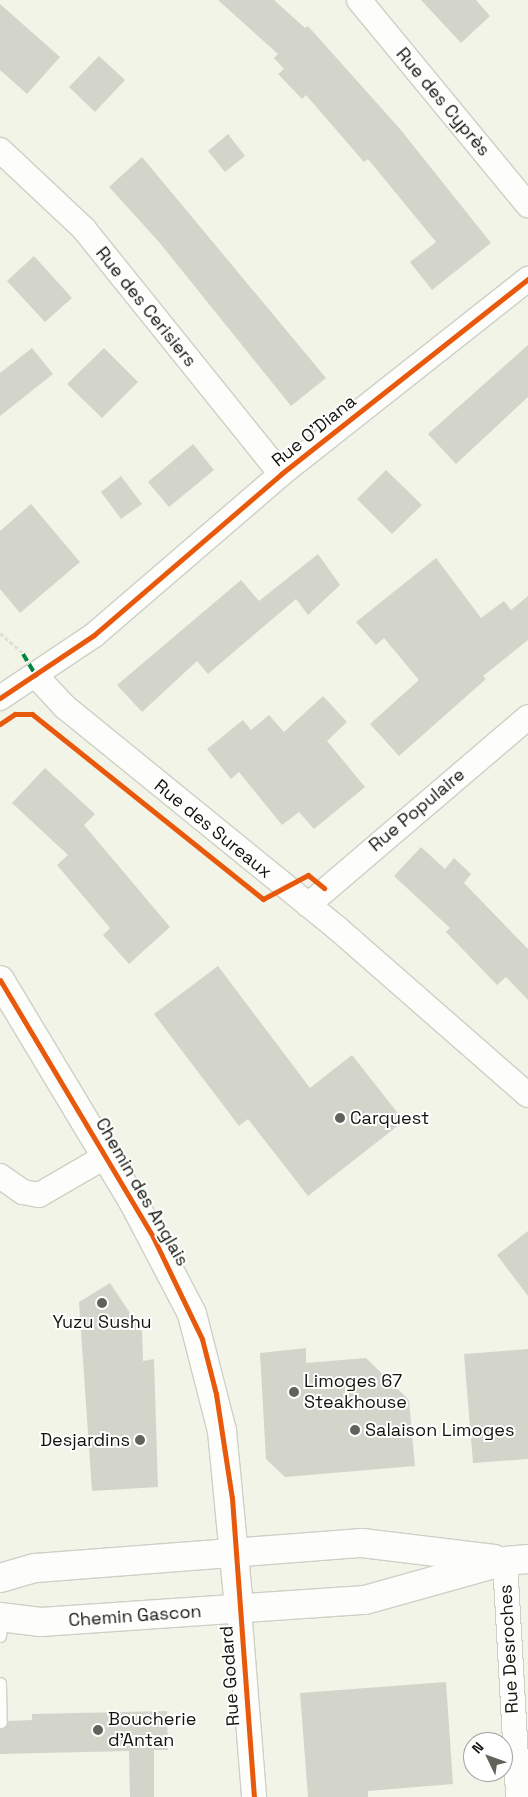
<!DOCTYPE html>
<meta charset="utf-8">
<style>
body{margin:0}
#map{position:relative;width:528px;height:1797px;overflow:hidden;background:#f2f4e8;font-family:"Space Grotesk",sans-serif}
div>[style]{position:absolute}
[style*='--x']{left:calc(var(--x)*1px);top:calc(var(--y)*1px);width:calc(var(--w)*1px);rotate:calc(var(--a)*1deg)}
.building>*{inset:0;background:#d3d5cb}
.path>*{height:3px;margin-top:-1.5px;transform-origin:0;background:repeating-linear-gradient(90deg,#dedfda 0 4px,transparent 0 6.5px)}
.roads{filter:drop-shadow(1px 0 #ced0c6) drop-shadow(-1px 0 #ced0c6) drop-shadow(0 1px #ced0c6) drop-shadow(0 -1px #ced0c6)}
.lane>*{height:11px;margin:-5.5px;padding:0 5.5px;transform-origin:5.5px;border-radius:5.5px;background:#fdfdfc}
.street>*{height:24px;margin:-12px;padding:0 12px;transform-origin:12px;border-radius:12px;background:#fdfdfc}
.secondary>*{height:28px;margin:-14px;padding:0 14px;transform-origin:14px;border-radius:14px;background:#fdfdfc}
.quiet>*{height:4px;margin-top:-2px;transform-origin:0;background:repeating-linear-gradient(90deg,#00873e 0 8px,transparent 0 12px)}
.cycleway>*{height:5px;margin:-2.5px;padding:0 2.5px;transform-origin:2.5px;border-radius:2.5px;background:#e8590c}
.dots>*{width:14px;height:14px;translate:-50% -50%;box-sizing:border-box;border:2px solid #fff;border-radius:50%}
span{translate:-50% -50%;white-space:nowrap;text-align:center;line-height:1.15;-webkit-text-stroke:4px #fff;paint-order:stroke}
.street-label{font-size:18px;color:#13150d}
.poi-label{font-size:18px;color:#13150d}
.left{translate:0 -50%;text-align:left}
.right{translate:-100% -50%;text-align:right}
.north{position:absolute;left:463px;top:1732px;width:50px;height:50px;box-sizing:border-box;background:#fff;border:1px solid #a1a19e;border-radius:50%;rotate:312deg;font-size:14px;font-weight:700;line-height:20px;text-align:center;color:#13150d}
.north::after{content:'';display:block;margin:auto;width:18px;height:22px;background:#61635a;clip-path:polygon(50% 0,100% 100%,50% 72%,0 100%)}
</style>
<div id="map">
<div class="building">
<div style="clip-path:polygon(218px 0,274px 0,305px 28px,308px 26px,400px 129px,491px 243px,432px 290px,410px 262px,436px 242px,368px 159px,364px 162px,306px 95px,302px 99px,278px 74px,284px 69px,274px 58px,278px 54px)"></div>
<div style="clip-path:polygon(421px 0,476px 0,490px 16px,461px 43px)"></div>
<div style="clip-path:polygon(0 4px,60px 57px,27px 94px,0 70px)"></div>
<div style="clip-path:polygon(99px 56px,125px 80px,95px 112px,69px 87px)"></div>
<div style="clip-path:polygon(228px 134px,245px 156px,225px 172px,208px 151px)"></div>
<div style="clip-path:polygon(142px 157px,326px 378px,291px 406px,159px 242px,109px 187px)"></div>
<div style="clip-path:polygon(34px 256px,72px 298px,45px 322px,7px 281px)"></div>
<div style="clip-path:polygon(528px 345px,528px 397px,456px 464px,428px 434px)"></div>
<div style="clip-path:polygon(32px 348px,53px 374px,0 416px,0 373px)"></div>
<div style="clip-path:polygon(104px 348px,138px 382px,102px 418px,67px 384px)"></div>
<div style="clip-path:polygon(193px 444px,214px 470px,169px 507px,148px 482px)"></div>
<div style="clip-path:polygon(386px 470px,422px 505px,392px 534px,357px 499px)"></div>
<div style="clip-path:polygon(121px 476px,142px 504px,121px 519px,101px 492px)"></div>
<div style="clip-path:polygon(31px 504px,80px 562px,20px 613px,0 589px,0 531px)"></div>
<div style="clip-path:polygon(318px 554px,340px 585px,308px 615px,296px 599px,208px 674px,197px 661px,142px 712px,117px 685px,241px 580px,259px 601px)"></div>
<div style="clip-path:polygon(436px 558px,481px 618px,504px 601px,511px 610px,528px 596px,528px 640px,483px 676px,486px 679px,399px 756px,370px 724px,419px 680px,384px 638px,376px 645px,356px 622px)"></div>
<div style="clip-path:polygon(323px 696px,347px 722px,327px 741px,365px 787px,314px 829px,299px 812px,282px 825px,239px 772px,231px 779px,207px 749px,243px 720px,251px 730px,269px 715px,284px 732px)"></div>
<div style="clip-path:polygon(45px 768px,95px 814px,84px 825px,170px 927px,129px 964px,103px 935px,110px 928px,57px 865px,68px 855px,12px 803px)"></div>
<div style="clip-path:polygon(421px 847px,445px 869px,454px 858px,471px 874px,464px 883px,528px 949px,528px 1000px,506px 977px,497px 985px,446px 932px,450px 928px,394px 876px)"></div>
<div style="clip-path:polygon(218px 966px,310px 1088px,352px 1055px,404px 1121px,308px 1196px,248px 1119px,239px 1126px,154px 1014px)"></div>
<div style="clip-path:polygon(528px 1231px,528px 1296px,497px 1255px)"></div>
<div style="clip-path:polygon(110px 1283px,142px 1331px,143px 1361px,154px 1359px,158px 1487px,92px 1491px,79px 1302px)"></div>
<div style="clip-path:polygon(306px 1348px,306px 1363px,366px 1358px,409px 1400px,415px 1466px,285px 1477px,266px 1459px,260px 1353px)"></div>
<div style="clip-path:polygon(528px 1349px,528px 1459px,473px 1463px,464px 1354px)"></div>
<div style="clip-path:polygon(446px 1682px,453px 1784px,368px 1791px,368px 1797px,308px 1797px,300px 1693px)"></div>
<div style="clip-path:polygon(167px 1711px,168px 1750px,154px 1750px,154px 1797px,130px 1797px,129px 1751px,0 1754px,0 1729px,8px 1721px,32px 1720px,32px 1714px)"></div>
</div>
<div class="path">
<div style="--x:0;--y:633;--w:29;--a:41"></div>
</div>
<div class="roads">
<div class="lane">
<div style="--x:0;--y:1636;--w:19;--a:-84"></div>
<div style="--x:0;--y:1683;--w:39;--a:89"></div>
</div>
<div class="street">
<div style="--x:359;--y:0;--w:266;--a:50.5"></div>
<div style="--x:0;--y:150;--w:115;--a:43.2"></div>
<div style="--x:84;--y:229;--w:314;--a:51.2"></div>
<div style="--x:37;--y:677;--w:41;--a:47"></div>
<div style="--x:65;--y:707;--w:350;--a:39.1"></div>
<div style="--x:337;--y:928;--w:254;--a:41.2"></div>
<div style="--x:0;--y:698;--w:113;--a:-33.8"></div>
<div style="--x:94;--y:635;--w:247;--a:-40.7"></div>
<div style="--x:281;--y:474;--w:315;--a:-38.3"></div>
<div style="--x:308;--y:905;--w:289;--a:-40.5"></div>
<div style="--x:0;--y:1176;--w:28;--a:35"></div>
<div style="--x:23;--y:1192;--w:16;--a:11"></div>
<div style="--x:39;--y:1195;--w:78;--a:-30.2"></div>
<div style="--x:505;--y:1561;--w:236;--a:86.8"></div>
<div style="--x:239;--y:1609;--w:189;--a:85.4"></div>
</div>
<div class="secondary">
<div style="--x:0;--y:980;--w:258;--a:59"></div>
<div style="--x:133;--y:1201;--w:127;--a:62.4"></div>
<div style="--x:192;--y:1314;--w:121;--a:75.6"></div>
<div style="--x:222;--y:1431;--w:179;--a:84.5"></div>
<div style="--x:0;--y:1578;--w:37;--a:-16"></div>
<div style="--x:36;--y:1568;--w:327;--a:-4.4"></div>
<div style="--x:362;--y:1543;--w:133;--a:6.9"></div>
<div style="--x:0;--y:1617;--w:41;--a:7"></div>
<div style="--x:41;--y:1622;--w:325;--a:-3.9"></div>
<div style="--x:365;--y:1600;--w:145;--a:-15.6"></div>
<div style="--x:505;--y:1561;--w:23;--a:-5"></div>
</div>
</div>
<div class="quiet">
<div style="--x:23;--y:654;--w:27;--a:59"></div>
</div>
<div class="cycleway">
<div style="--x:0;--y:698;--w:113;--a:-33.8"></div>
<div style="--x:94;--y:635;--w:247;--a:-40.7"></div>
<div style="--x:281;--y:474;--w:315;--a:-38.3"></div>
<div style="--x:0;--y:724;--w:18;--a:-34"></div>
<div style="--x:15;--y:714;--w:17;--a:0"></div>
<div style="--x:32;--y:714;--w:296;--a:38.7"></div>
<div style="--x:263;--y:899;--w:51;--a:-28.1"></div>
<div style="--x:308;--y:875;--w:21;--a:39"></div>
<div style="--x:0;--y:980;--w:299;--a:59.2"></div>
<div style="--x:153;--y:1237;--w:113;--a:64.3"></div>
<div style="--x:202;--y:1339;--w:57;--a:75.7"></div>
<div style="--x:216;--y:1394;--w:105;--a:81.3"></div>
<div style="--x:232;--y:1498;--w:300;--a:85.8"></div>
</div>
<div class="dots">
<div style="left:340px;top:1118px;background:#61635a"></div>
<div style="left:102px;top:1303px;background:#61635a"></div>
<div style="left:294px;top:1392px;background:#61635a"></div>
<div style="left:355px;top:1430px;background:#61635a"></div>
<div style="left:140px;top:1440px;background:#61635a"></div>
<div style="left:98px;top:1730px;background:#61635a"></div>
</div>
<div class="street-label">
<span style="left:443px;top:102px;rotate:50deg">Rue des Cyprès</span>
<span style="left:146px;top:307px;rotate:51deg">Rue des Cerisiers</span>
<span style="left:314px;top:431px;rotate:-39deg">Rue O'Diana</span>
<span style="left:417px;top:810px;rotate:-40deg">Rue Populaire</span>
<span style="left:213px;top:829px;rotate:39deg">Rue des Sureaux</span>
<span style="left:142px;top:1192px;rotate:60deg">Chemin des Anglais</span>
<span style="left:135px;top:1616px;rotate:-4deg">Chemin Gascon</span>
<span style="left:509px;top:1649px;rotate:-93deg">Rue Desroches</span>
<span style="left:230px;top:1676px;rotate:-94deg">Rue Godard</span>
</div>
<div class="poi-label">
<span class="left" style="left:350px;top:1118px">Carquest</span>
<span style="left:102px;top:1322px">Yuzu Sushu</span>
<span class="left" style="left:304px;top:1392px">Limoges 67<br>Steakhouse</span>
<span class="left" style="left:365px;top:1430px">Salaison Limoges</span>
<span class="right" style="left:130px;top:1440px">Desjardins</span>
<span class="left" style="left:108px;top:1730px">Boucherie<br>d'Antan</span>
</div>
<div class="north">N</div>
</div>
